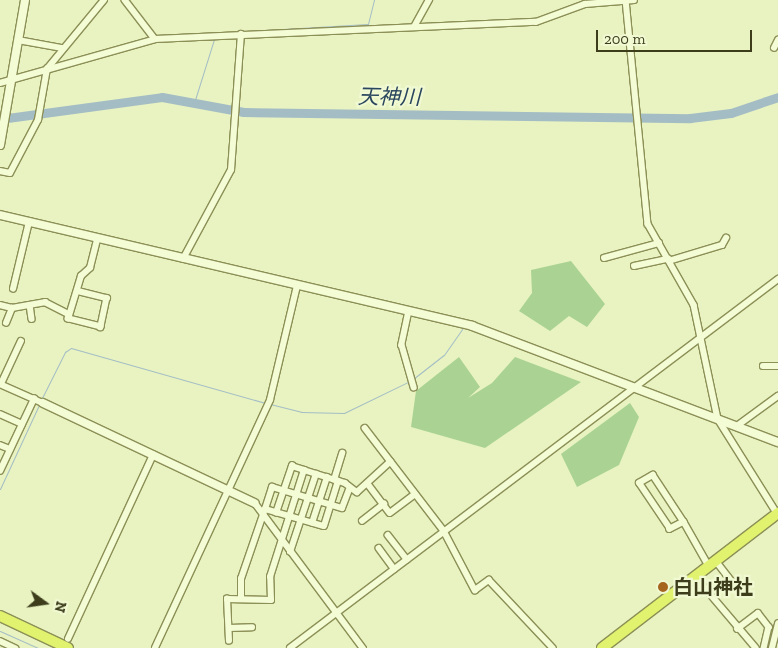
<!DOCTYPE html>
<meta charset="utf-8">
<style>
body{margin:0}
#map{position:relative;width:778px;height:648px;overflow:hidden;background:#e8f3c1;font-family:"Zilla Slab","Noto Sans JP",serif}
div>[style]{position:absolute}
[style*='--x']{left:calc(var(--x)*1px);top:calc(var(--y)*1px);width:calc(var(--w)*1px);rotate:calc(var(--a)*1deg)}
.green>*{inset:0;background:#aad393}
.stream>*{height:1px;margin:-0.5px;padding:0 0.5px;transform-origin:0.5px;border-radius:0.5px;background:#a4bdc5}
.river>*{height:9px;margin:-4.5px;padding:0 4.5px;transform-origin:4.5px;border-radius:4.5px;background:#a4bdc5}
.roads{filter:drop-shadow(1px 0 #8c8f56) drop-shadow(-1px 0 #8c8f56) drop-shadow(0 1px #8c8f56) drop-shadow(0 -1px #8c8f56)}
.minor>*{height:5.5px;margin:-2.75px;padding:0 2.75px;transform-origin:2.75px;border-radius:2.75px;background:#f4fcd6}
.tertiary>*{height:8px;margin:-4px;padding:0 4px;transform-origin:4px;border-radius:4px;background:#f4fcd6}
.trunk>*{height:10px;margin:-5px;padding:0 5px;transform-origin:5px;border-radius:5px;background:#e1f36e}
.dots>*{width:14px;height:14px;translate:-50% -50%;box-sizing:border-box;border:2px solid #f0f9d2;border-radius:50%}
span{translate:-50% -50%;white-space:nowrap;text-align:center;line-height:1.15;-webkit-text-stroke:4.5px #f0f9d2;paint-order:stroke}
.poi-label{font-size:20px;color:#3d3d1c;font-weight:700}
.left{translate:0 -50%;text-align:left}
.water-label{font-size:21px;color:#2a465e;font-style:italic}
.north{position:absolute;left:20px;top:578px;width:50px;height:50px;-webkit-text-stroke:4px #f0f9d2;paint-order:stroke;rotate:104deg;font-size:14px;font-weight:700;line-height:20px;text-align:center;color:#3d3d1c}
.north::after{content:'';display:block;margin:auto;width:18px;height:22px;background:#3d3d1c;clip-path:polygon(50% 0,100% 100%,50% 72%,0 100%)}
.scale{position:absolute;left:596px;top:30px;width:156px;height:22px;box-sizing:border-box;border:2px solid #3d3d1c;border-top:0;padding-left:6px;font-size:15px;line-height:18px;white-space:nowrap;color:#3d3d1c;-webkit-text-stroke:4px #f0f9d2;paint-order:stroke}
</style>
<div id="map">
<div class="green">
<div style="clip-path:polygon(571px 261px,605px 304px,587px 327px,569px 316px,550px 331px,519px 311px,532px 293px,531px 270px)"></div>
<div style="clip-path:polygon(459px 357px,480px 387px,468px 398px,492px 383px,515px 357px,581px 382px,485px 448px,411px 427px,416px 391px)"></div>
<div style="clip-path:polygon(630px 403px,639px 417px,619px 465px,577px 487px,561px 454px)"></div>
</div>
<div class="stream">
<div style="--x:216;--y:33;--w:152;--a:-3.4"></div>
<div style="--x:368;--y:24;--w:25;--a:-76"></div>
<div style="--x:194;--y:103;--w:67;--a:-72.6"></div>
<div style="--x:413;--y:379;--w:39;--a:-38"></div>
<div style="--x:444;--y:355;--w:32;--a:-55"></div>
<div style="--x:41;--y:400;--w:54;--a:-63.4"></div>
<div style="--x:65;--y:352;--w:7;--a:-34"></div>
<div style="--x:71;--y:348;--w:203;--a:15.8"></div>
<div style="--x:270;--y:404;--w:32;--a:14"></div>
<div style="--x:301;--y:412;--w:43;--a:1.3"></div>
<div style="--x:344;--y:413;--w:73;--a:-25.9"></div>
<div style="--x:0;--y:489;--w:95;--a:-65.1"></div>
<div style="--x:0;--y:631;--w:42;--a:24.1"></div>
</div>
<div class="river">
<div style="--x:0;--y:119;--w:163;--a:-7.7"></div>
<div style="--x:162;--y:97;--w:83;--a:10.4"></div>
<div style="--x:244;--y:112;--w:446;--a:0.8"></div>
<div style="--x:690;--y:118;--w:41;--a:-7"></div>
<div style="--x:731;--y:113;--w:50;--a:-18.8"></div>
</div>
<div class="roads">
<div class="minor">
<div style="--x:125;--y:0;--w:49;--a:52.4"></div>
<div style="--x:626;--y:0;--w:225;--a:84.4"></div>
<div style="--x:648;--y:224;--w:93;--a:60.4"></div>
<div style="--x:694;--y:305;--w:116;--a:78.1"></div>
<div style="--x:718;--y:419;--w:111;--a:57.9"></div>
<div style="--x:414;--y:27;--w:31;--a:-61"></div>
<div style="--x:18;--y:40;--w:45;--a:10.3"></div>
<div style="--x:774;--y:48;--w:9;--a:-63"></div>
<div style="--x:0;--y:83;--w:161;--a:-15.8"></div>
<div style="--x:155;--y:39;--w:381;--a:-2.6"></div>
<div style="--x:536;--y:22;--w:52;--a:-20.2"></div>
<div style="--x:585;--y:4;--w:49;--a:-4.7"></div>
<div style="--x:0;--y:171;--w:10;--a:11"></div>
<div style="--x:10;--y:173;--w:60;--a:-62.2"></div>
<div style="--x:38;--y:120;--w:52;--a:-80"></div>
<div style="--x:47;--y:69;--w:89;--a:-50.4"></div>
<div style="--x:604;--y:258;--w:57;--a:-15.3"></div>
<div style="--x:183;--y:259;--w:101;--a:-61.7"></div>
<div style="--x:231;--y:170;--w:136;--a:-85.8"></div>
<div style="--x:669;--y:261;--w:55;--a:-16.8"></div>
<div style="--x:722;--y:245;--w:8;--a:-60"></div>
<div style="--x:634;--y:266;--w:35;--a:-12"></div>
<div style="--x:13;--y:289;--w:69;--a:-76.6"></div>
<div style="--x:78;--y:291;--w:30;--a:14"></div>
<div style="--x:107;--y:298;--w:30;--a:102"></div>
<div style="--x:101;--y:327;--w:34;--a:-166"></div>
<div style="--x:68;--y:319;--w:45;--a:-73.2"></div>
<div style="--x:81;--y:276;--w:12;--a:-42"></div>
<div style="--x:90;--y:268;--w:30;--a:-76"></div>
<div style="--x:0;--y:305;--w:12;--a:14"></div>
<div style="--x:12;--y:308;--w:34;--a:-10"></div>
<div style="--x:45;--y:302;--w:27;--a:27"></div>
<div style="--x:30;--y:305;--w:14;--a:82"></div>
<div style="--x:409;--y:311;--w:35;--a:102"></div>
<div style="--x:402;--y:345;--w:44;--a:74.1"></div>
<div style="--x:6;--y:323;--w:16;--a:-68"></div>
<div style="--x:763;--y:366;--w:15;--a:0"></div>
<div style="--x:0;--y:384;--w:47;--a:23.8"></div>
<div style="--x:1;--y:384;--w:47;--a:-65.1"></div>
<div style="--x:0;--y:414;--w:24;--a:24"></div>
<div style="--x:737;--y:426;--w:51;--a:-36.2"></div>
<div style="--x:365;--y:428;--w:130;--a:52.5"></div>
<div style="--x:444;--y:531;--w:67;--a:62.3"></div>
<div style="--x:475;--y:590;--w:17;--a:-36"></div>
<div style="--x:489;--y:580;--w:93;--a:46.7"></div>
<div style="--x:0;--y:445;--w:11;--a:22"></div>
<div style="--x:0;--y:471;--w:80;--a:-64.7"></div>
<div style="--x:334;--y:480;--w:28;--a:-73"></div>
<div style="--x:368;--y:484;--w:36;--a:53"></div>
<div style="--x:390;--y:513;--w:31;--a:-37"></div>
<div style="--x:255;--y:503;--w:181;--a:53.3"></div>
<div style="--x:265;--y:509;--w:23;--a:-72"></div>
<div style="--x:272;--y:487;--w:73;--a:16.7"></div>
<div style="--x:342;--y:508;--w:19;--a:-69"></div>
<div style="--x:276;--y:513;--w:50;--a:-71.2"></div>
<div style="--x:292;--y:466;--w:13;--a:18"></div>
<div style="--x:362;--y:521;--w:28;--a:-38"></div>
<div style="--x:684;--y:522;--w:16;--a:153"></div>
<div style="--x:670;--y:529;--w:55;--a:-124"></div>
<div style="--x:639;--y:483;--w:16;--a:-30"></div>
<div style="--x:653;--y:475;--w:56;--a:56.6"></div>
<div style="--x:684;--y:522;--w:51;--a:60.4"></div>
<div style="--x:312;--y:523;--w:48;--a:-71.9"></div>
<div style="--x:388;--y:535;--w:31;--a:52"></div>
<div style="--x:379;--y:548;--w:26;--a:54"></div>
<div style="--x:290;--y:552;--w:82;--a:-71.6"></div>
<div style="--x:716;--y:561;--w:39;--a:52"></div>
<div style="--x:695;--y:576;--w:94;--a:49.7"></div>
<div style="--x:241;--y:599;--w:20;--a:-90"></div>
<div style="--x:241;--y:579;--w:74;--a:-71.1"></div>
<div style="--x:265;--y:509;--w:61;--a:16.1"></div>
<div style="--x:324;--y:526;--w:47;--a:-72.7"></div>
<div style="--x:229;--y:628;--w:23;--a:-2"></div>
<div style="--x:737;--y:629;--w:26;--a:-37"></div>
<div style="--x:758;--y:613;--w:18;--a:52"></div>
<div style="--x:769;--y:627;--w:22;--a:103"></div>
<div style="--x:68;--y:639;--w:203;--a:-65.2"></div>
<div style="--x:0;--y:641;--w:17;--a:25"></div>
<div style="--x:229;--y:641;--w:42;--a:-92.7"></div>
<div style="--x:227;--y:599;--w:44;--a:1.3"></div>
<div style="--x:271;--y:600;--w:23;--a:-92"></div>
<div style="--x:270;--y:577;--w:112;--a:-72.4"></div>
<div style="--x:304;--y:470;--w:43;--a:17.6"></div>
<div style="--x:345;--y:483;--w:15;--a:37"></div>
<div style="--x:357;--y:492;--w:45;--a:-42.3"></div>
<div style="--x:155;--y:648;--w:273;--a:-65.1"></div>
<div style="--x:270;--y:400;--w:117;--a:-76.7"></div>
<div style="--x:290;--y:648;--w:612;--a:-37.09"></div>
<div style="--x:772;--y:648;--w:25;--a:-76"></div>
</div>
<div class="tertiary">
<div style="--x:0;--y:145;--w:147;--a:-80.2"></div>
<div style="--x:0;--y:215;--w:485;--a:13.2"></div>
<div style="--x:472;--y:326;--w:327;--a:20.8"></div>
<div style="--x:43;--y:403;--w:234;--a:25.3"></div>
</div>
<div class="trunk">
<div style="--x:0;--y:616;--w:75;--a:25.2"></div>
<div style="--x:602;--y:648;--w:222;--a:-37.5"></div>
</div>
</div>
<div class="dots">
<div style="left:663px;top:587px;background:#a5651f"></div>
</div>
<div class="poi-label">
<span class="left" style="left:673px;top:587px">白山神社</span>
</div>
<div class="water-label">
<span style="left:389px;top:97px;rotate:1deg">天神川</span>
</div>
<div class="north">N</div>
<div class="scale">200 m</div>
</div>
